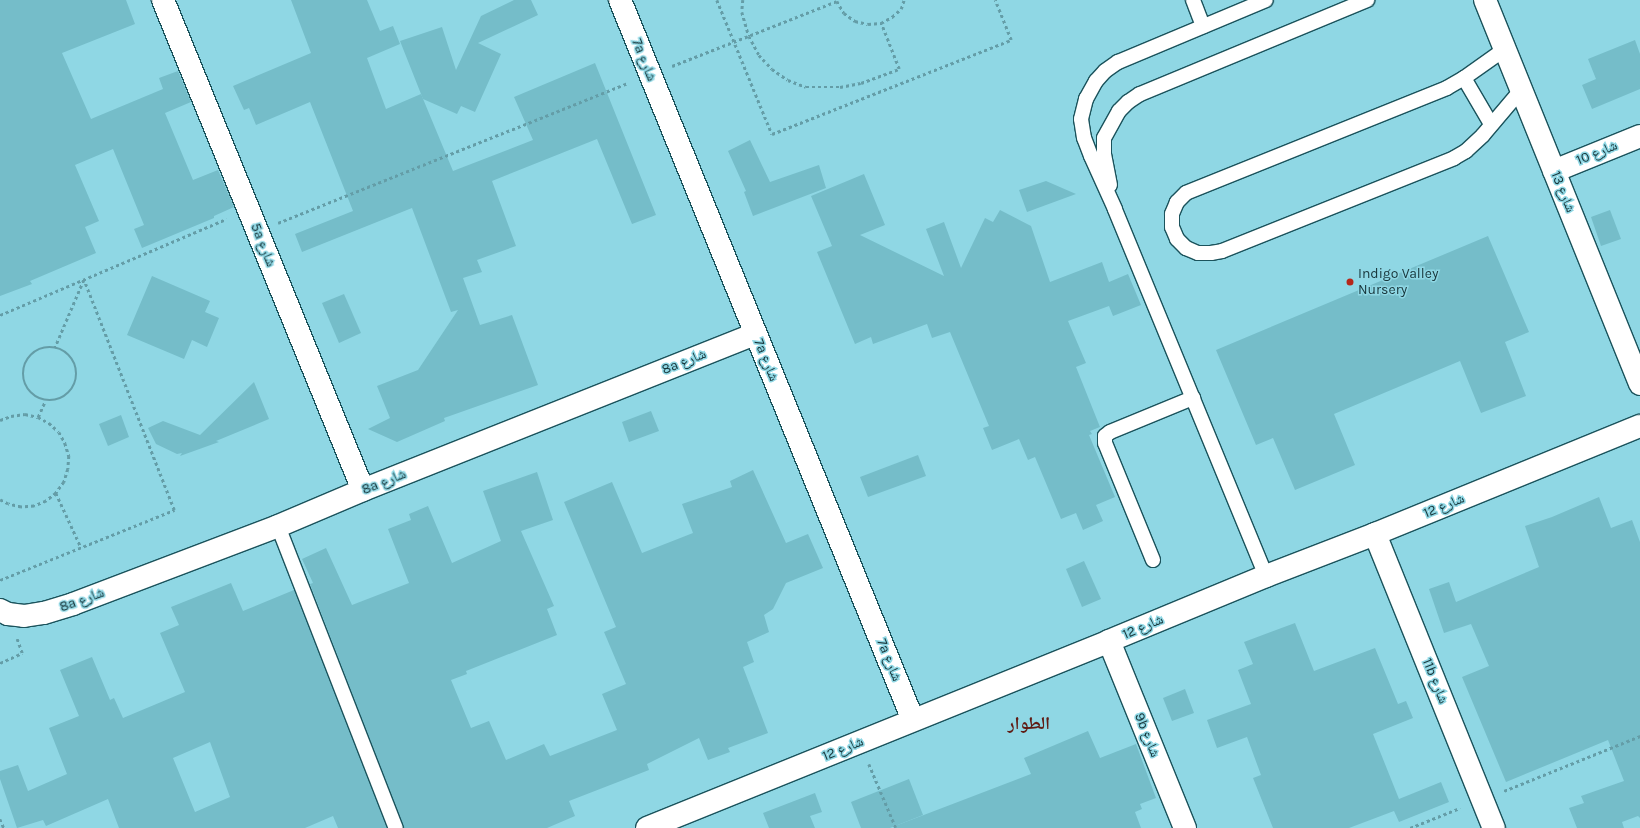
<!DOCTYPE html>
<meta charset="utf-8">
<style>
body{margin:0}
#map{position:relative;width:1640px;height:828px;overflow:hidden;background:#8fd7e4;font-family:Karla,"Noto Naskh Arabic",sans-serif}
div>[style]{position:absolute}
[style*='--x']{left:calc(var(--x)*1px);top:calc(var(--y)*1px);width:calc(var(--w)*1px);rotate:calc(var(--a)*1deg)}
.building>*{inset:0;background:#75bdc9}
.path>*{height:2.5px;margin-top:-1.25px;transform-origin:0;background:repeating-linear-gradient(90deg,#649da7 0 3px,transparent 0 6px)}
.path>.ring{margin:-1.25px;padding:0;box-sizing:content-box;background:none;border:2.5px solid #649da7;border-radius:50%}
.roads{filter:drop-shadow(1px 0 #1b535c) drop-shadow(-1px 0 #1b535c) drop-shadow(0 1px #1b535c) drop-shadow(0 -1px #1b535c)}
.service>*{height:14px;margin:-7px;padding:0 7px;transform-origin:7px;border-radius:7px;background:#fff}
.minor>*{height:22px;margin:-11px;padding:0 11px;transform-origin:11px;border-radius:11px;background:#fff}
.dots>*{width:11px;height:11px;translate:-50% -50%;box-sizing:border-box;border:2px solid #8fd7e4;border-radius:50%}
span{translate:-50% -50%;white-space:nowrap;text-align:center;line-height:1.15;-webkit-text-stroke:3px #8fd7e4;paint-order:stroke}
.street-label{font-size:14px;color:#18363b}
.poi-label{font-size:14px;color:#18363b}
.left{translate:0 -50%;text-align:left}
.district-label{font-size:18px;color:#601c14;font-weight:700}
</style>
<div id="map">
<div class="building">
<div style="clip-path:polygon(0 0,126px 0,135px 24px,62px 53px,91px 119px,163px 89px,159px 78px,178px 71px,191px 102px,165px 113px,193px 180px,218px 170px,234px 207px,214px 216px,214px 218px,142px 248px,134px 229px,144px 225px,113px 149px,75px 165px,99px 221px,85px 227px,96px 253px,30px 281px,32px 284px,0 296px)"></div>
<div style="clip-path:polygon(291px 0,367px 0,380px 31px,393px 26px,400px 44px,367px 58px,386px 109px,421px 94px,453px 171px,533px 140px,514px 97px,595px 63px,656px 215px,632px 224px,597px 139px,492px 181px,516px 246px,477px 260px,482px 272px,463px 278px,480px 325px,512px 315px,538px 385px,444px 418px,445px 421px,397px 442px,368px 429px,390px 418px,377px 386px,418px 370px,458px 310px,451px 312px,412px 208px,302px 252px,295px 234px,353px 211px,310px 102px,256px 125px,249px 108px,244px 110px,233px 86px,311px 53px)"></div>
<div style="clip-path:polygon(514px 0,531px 0,538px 15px,478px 43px,501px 54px,475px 112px,461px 106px,457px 114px,423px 99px,400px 41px,442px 27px,456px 70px,481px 16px)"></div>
<div style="clip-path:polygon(1635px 40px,1640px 54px,1640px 89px,1592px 109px,1582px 85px,1596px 79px,1588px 59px)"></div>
<div style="clip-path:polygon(750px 140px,770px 182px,819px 165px,826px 188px,753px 216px,744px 192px,746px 191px,728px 151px)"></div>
<div style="clip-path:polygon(864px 174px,885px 225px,860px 235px,944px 276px,926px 229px,944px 222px,961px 268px,985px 218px,993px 222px,1000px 210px,1031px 226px,1050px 282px,1102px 262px,1109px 282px,1128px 274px,1141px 305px,1113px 316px,1109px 306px,1068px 321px,1086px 363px,1076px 367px,1100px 427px,1090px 431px,1092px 434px,1089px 435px,1115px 497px,1096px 505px,1103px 521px,1083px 530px,1076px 513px,1061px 519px,1035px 457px,1028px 460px,1019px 439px,992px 450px,983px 428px,989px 426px,950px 332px,932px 338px,927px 324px,873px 344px,871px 337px,855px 344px,817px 252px,832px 246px,811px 196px)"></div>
<div style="clip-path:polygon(1046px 181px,1076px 194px,1027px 212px,1019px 190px)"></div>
<div style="clip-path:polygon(1610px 210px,1621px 239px,1601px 246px,1591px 217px)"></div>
<div style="clip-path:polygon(1488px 236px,1529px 332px,1505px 342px,1526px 396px,1481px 413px,1460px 361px,1334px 414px,1355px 465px,1295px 490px,1273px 438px,1256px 445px,1216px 350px)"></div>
<div style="clip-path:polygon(152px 276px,210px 301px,205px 312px,219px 318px,207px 347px,192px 340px,184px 359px,127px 335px)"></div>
<div style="clip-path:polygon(344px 294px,361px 333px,339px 343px,322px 303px)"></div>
<div style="clip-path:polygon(254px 382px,269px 419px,216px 441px,219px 442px,180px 456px,182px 453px,177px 454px,156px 444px,148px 428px,163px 421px,200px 435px)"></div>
<div style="clip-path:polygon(651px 411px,659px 431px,629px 442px,622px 422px)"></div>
<div style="clip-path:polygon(121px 415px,129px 437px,108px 446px,99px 424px)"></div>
<div style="clip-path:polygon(918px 455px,926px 476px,868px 497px,860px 477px)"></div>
<div style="clip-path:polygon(753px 470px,786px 543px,808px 534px,823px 568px,786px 583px,773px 609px,764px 615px,769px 632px,747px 642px,754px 662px,743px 667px,768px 733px,728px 748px,730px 752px,708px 760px,699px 738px,647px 764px,649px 770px,569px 801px,575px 816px,547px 828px,404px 828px,310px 584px,313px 583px,302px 559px,326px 548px,352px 605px,409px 583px,388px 529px,411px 520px,409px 514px,428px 506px,452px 563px,501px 541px,483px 491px,537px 472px,553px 520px,521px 531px,554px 606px,547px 609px,557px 635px,466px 671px,467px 674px,451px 680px,471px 728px,489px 721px,506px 760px,544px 744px,550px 756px,617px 730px,602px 694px,626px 684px,604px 632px,616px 627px,564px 502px,612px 482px,642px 553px,693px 533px,682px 504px,732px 487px,730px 481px)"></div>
<div style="clip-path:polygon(1599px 497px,1611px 528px,1632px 520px,1640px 542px,1640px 818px,1638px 816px,1622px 822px,1624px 828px,1577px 828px,1569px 808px,1584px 803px,1581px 796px,1624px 781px,1608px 740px,1506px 782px,1462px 677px,1489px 666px,1471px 624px,1444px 633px,1429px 589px,1449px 582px,1456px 602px,1539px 567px,1525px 526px,1552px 517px)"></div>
<div style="clip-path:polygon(1084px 561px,1101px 599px,1082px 607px,1066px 569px)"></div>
<div style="clip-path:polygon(evenodd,231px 583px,243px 611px,294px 590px,387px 828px,338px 828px,333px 816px,305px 828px,119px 828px,108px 799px,46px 826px,43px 820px,17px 828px,0 779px,0 771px,18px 765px,28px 791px,67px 774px,49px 728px,79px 716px,60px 670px,92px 657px,110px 700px,114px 698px,123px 718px,185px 692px,160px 633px,179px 625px,171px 607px,231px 583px,210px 742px,230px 797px,195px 812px,173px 758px,210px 742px)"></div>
<div style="clip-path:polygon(1295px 623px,1314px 671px,1375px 648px,1398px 704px,1406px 701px,1413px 718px,1373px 734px,1399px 799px,1441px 782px,1449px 802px,1399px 822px,1394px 811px,1349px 828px,1273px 828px,1253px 778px,1261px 775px,1247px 737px,1217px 748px,1207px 720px,1251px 704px,1238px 670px,1253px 664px,1244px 642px)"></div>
<div style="clip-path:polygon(1185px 689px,1194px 713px,1172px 721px,1163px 698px)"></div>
<div style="clip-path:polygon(1088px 731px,1100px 758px,1136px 744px,1156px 798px,1140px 804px,1142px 809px,1135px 812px,1141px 828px,896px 828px,895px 826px,1031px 774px,1024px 758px)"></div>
<div style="clip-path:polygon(909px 779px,923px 815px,890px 828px,861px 828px,851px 802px)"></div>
<div style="clip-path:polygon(815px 793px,822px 812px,810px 816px,815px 828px,769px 828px,763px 813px)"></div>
</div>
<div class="path">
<div style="--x:717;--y:0;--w:145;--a:67.7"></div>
<div style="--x:772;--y:134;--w:257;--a:-21.5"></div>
<div style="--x:1011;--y:40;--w:43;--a:-111.8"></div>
<div style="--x:743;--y:0;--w:12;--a:95"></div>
<div style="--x:742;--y:12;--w:25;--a:74"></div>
<div style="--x:749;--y:36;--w:21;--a:62"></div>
<div style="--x:759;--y:55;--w:19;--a:47"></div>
<div style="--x:772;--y:69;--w:19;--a:35"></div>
<div style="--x:788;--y:80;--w:19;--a:21"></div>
<div style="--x:806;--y:87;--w:34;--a:0"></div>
<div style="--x:840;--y:87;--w:21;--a:-11"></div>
<div style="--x:861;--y:83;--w:40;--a:-20.2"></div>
<div style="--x:899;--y:69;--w:49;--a:-111.4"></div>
<div style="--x:837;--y:1;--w:14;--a:60"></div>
<div style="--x:844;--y:13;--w:14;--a:36"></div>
<div style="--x:855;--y:21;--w:13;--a:13"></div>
<div style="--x:868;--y:24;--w:13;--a:-4"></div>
<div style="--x:881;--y:23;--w:13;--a:-29"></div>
<div style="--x:892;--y:17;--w:12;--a:-42"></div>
<div style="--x:901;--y:9;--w:9;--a:-72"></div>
<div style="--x:672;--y:66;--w:177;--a:-21.5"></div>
<div style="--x:278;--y:223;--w:377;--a:-21.8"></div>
<div style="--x:0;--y:315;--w:246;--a:-23"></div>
<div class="ring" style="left:23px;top:347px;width:51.5px;height:51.5px"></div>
<div style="--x:38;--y:417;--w:17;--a:-66"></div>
<div style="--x:0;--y:420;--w:12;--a:-20"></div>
<div style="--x:11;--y:416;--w:14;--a:-8"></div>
<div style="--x:25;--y:414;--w:13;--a:13"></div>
<div style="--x:38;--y:417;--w:13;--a:29"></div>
<div style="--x:49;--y:423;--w:13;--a:42"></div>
<div style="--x:59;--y:432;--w:13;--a:61"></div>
<div style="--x:65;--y:443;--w:14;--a:73"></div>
<div style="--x:69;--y:456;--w:13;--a:94"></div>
<div style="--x:68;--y:469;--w:14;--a:107"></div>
<div style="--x:64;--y:482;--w:14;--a:126"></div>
<div style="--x:56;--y:493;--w:13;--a:141"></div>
<div style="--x:46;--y:501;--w:13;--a:157"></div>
<div style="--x:34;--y:506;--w:13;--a:176"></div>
<div style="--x:21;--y:507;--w:13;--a:-167"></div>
<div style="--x:8;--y:504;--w:9;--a:-153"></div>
<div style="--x:56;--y:493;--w:60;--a:65.2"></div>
<div style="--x:0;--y:580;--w:188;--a:-21.9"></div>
<div style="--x:174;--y:510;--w:247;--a:-111.4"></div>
<div style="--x:84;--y:280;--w:74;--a:113.1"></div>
<div style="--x:0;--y:663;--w:24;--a:-24"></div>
<div style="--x:22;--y:653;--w:15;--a:-110"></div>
<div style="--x:869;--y:764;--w:69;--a:67.1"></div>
<div style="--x:1504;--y:791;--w:147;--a:-22"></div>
<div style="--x:0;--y:819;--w:10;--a:66"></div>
<div style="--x:1410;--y:828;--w:54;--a:-21.8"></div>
</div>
<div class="roads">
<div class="service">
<div style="--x:1193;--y:0;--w:28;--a:69"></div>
<div style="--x:1505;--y:49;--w:50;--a:144.7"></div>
<div style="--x:1464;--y:78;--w:20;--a:150"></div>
<div style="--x:1447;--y:88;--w:281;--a:158.1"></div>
<div style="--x:1186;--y:193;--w:13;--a:135"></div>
<div style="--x:1177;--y:202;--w:13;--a:113"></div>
<div style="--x:1172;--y:214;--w:13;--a:90"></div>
<div style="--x:1172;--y:227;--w:13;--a:67"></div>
<div style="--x:1177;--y:239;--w:13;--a:45"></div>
<div style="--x:1186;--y:248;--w:13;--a:23"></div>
<div style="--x:1198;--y:253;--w:13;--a:0"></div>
<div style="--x:1211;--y:253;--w:11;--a:-10"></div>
<div style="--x:1222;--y:251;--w:250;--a:-21.8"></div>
<div style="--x:1454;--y:158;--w:14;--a:-30"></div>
<div style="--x:1466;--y:151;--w:23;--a:-43"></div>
<div style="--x:1483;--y:135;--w:59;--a:-49.8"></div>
<div style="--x:1464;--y:78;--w:53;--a:59.6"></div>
<div style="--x:1110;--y:185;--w:33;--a:-101"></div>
<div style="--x:1104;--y:153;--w:15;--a:-90"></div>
<div style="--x:1104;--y:138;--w:31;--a:-61"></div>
<div style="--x:1119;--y:111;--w:13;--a:-45"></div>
<div style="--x:1128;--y:102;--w:14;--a:-34"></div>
<div style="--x:1140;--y:94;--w:246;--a:-22.5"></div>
<div style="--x:278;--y:526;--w:324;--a:68.7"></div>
<div style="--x:1153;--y:560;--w:126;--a:-112.3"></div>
<div style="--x:1105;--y:443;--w:7;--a:-90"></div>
<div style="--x:1105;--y:436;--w:6;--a:-39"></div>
<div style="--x:1110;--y:432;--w:90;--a:-22.3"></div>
<div style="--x:1266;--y:576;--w:397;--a:-112.4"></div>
<div style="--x:1115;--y:209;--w:58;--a:-114.4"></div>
<div style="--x:1091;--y:156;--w:19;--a:-111"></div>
<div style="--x:1084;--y:138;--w:19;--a:-99"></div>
<div style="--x:1081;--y:119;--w:21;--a:-76"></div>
<div style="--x:1086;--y:99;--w:21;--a:-61"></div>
<div style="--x:1096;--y:81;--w:13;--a:-48"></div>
<div style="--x:1105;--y:71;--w:16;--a:-35"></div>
<div style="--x:1118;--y:62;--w:160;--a:-22.7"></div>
</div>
<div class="minor">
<div style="--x:163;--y:0;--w:529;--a:67.8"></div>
<div style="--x:620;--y:0;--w:777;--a:67.86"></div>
<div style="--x:1485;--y:0;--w:414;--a:68"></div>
<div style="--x:1554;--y:171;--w:93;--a:-22.1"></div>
<div style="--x:1375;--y:534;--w:317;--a:68"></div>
<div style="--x:0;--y:610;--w:9;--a:27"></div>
<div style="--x:8;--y:614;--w:16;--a:7"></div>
<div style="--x:24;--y:616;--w:20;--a:-9"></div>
<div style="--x:44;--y:613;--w:30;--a:-17"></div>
<div style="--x:73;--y:604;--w:219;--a:-20.8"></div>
<div style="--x:278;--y:526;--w:92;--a:-23"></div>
<div style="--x:363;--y:490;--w:422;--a:-21.7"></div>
<div style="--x:1109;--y:641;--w:202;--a:67.9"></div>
<div style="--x:647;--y:828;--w:498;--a:-22"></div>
<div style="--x:1109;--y:641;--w:170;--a:-22.5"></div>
<div style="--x:1266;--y:576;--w:117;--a:-21.1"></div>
<div style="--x:1375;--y:534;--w:286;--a:-22.2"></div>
</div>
</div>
<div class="dots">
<div style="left:1350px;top:282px;background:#b5271a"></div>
</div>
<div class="street-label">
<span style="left:644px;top:60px;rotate:68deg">7a شارع</span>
<span style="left:1597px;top:153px;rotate:-22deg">شارع 10</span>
<span style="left:1563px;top:192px;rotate:68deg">شارع 13</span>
<span style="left:263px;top:245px;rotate:68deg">5a شارع</span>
<span style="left:766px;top:360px;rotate:68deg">7a شارع</span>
<span style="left:684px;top:362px;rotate:-22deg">8a شارع</span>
<span style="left:384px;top:482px;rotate:-22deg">8a شارع</span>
<span style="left:1444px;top:506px;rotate:-22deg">شارع 12</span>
<span style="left:82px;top:600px;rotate:-20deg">8a شارع</span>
<span style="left:1143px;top:627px;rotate:-23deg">شارع 12</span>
<span style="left:889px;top:660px;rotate:68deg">7a شارع</span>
<span style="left:1435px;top:681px;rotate:68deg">11b شارع</span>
<span style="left:1147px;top:735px;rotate:68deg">9b شارع</span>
<span style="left:843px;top:749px;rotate:-22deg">شارع 12</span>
</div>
<div class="poi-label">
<span class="left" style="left:1358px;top:282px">Indigo Valley<br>Nursery</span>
</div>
<div class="district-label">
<span style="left:1029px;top:723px">الطوار</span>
</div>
</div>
